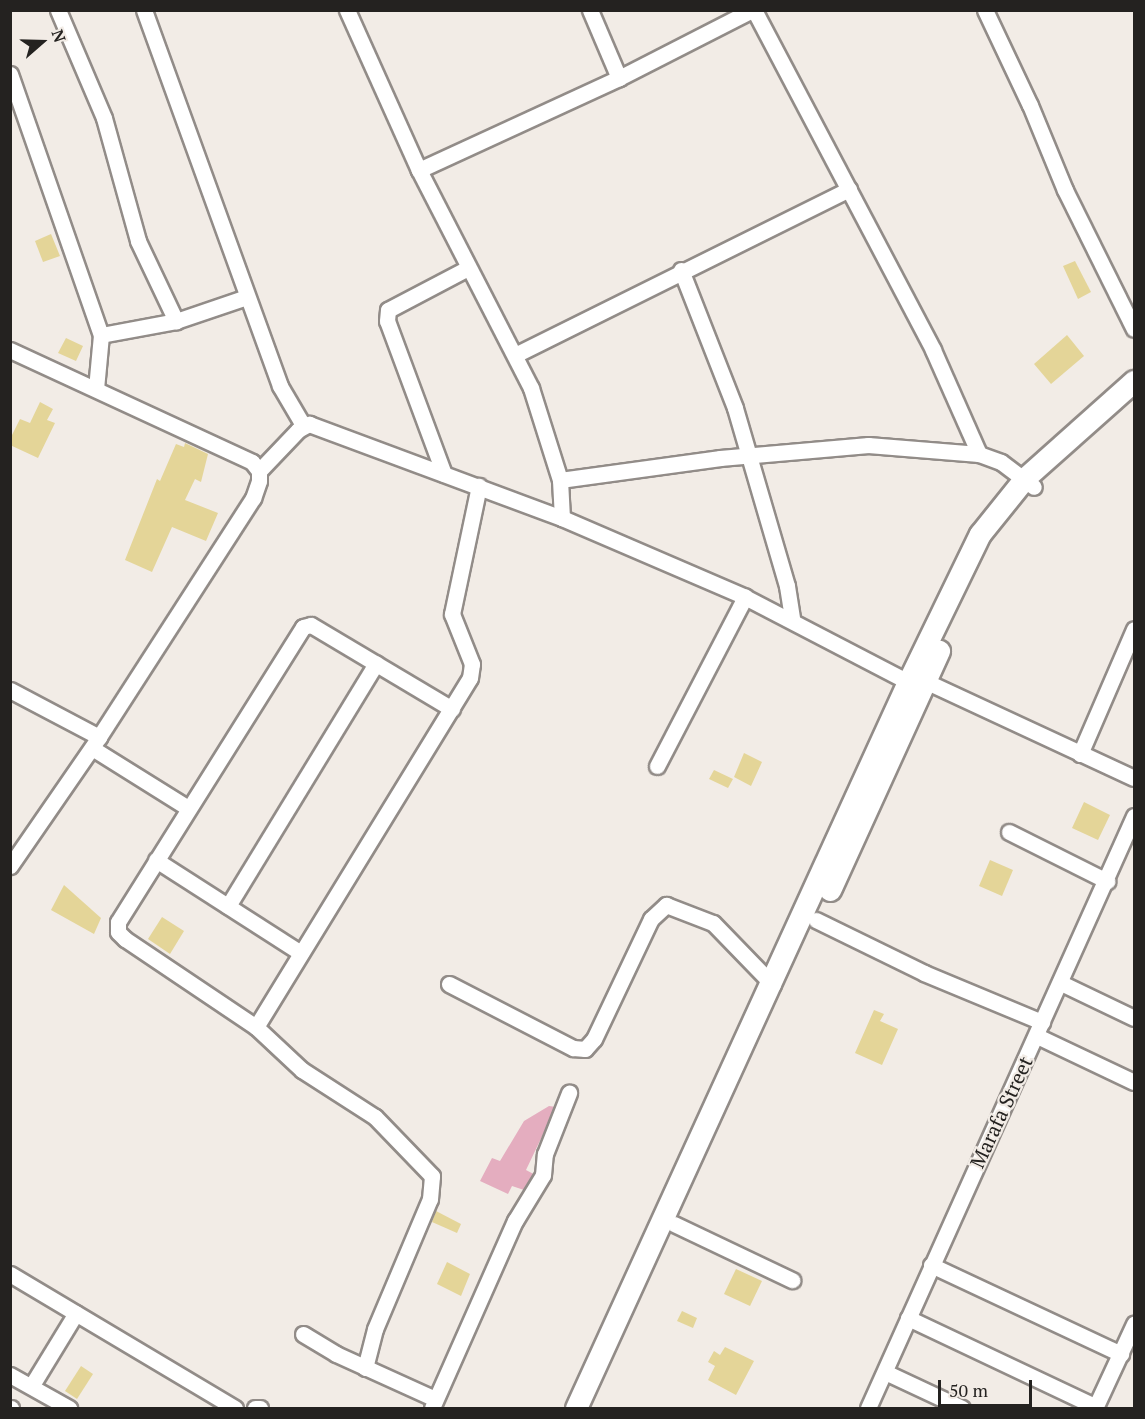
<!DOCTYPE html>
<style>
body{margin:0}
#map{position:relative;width:1145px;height:1419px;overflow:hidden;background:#f2ece6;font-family:"PT Serif",serif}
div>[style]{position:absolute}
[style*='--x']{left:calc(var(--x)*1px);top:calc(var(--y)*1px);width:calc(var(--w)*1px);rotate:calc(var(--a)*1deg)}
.green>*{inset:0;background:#e4adbf}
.building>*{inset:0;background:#e4d598}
.roads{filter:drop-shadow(2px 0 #928c88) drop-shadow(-2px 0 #928c88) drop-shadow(0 2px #928c88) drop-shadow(0 -2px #928c88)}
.street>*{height:15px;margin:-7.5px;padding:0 7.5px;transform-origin:7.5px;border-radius:7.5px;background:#fff}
.secondary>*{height:21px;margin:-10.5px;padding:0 10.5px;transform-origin:10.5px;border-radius:10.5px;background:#fff}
span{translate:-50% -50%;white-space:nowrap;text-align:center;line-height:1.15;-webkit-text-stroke:4.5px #f2ece6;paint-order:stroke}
.street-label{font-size:20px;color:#242220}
.frame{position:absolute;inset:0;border:12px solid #242220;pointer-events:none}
.north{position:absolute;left:12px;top:12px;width:60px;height:60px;-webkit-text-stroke:4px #f2ece6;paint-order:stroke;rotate:70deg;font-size:16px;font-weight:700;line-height:24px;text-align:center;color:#242220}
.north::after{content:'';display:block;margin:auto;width:21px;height:27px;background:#242220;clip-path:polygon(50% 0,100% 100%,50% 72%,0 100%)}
.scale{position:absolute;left:938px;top:1380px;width:94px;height:27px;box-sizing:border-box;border:3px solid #242220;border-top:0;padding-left:8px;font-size:18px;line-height:21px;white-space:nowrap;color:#242220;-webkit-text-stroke:4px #f2ece6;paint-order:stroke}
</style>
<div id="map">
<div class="green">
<div style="clip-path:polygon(549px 1106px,556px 1107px,526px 1170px,541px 1178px,533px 1193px,512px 1186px,508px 1194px,480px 1181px,492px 1158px,500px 1161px,524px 1121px)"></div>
</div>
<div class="building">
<div style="clip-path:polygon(51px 234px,60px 256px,43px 262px,35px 241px)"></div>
<div style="clip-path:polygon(1075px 261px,1091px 292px,1078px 299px,1063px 266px)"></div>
<div style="clip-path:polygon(1067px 335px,1084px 356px,1051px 384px,1034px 364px)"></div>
<div style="clip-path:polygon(66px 338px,83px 346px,76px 361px,58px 353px)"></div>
<div style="clip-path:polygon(40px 402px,53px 409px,47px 420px,55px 423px,38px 458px,10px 445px,10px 439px,20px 419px,30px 423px)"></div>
<div style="clip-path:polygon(185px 443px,208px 454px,201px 482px,195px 479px,185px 500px,218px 513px,206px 541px,172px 527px,152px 572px,125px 560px,157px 479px,160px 481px,176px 444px,184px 447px)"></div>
<div style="clip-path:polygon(744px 753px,762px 762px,751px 786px,734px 777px)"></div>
<div style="clip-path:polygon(714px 770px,733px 779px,728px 788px,709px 779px)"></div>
<div style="clip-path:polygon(1084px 802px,1110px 815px,1098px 840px,1072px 828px)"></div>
<div style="clip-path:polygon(990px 860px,1013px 870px,1002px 896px,979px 886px)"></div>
<div style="clip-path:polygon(64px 885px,101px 918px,94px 934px,51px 910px)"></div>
<div style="clip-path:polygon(162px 917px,184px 931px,170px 954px,148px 939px)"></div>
<div style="clip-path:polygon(874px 1010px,884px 1014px,880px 1021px,898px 1029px,882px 1065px,855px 1053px)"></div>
<div style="clip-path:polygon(436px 1211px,461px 1224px,457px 1233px,432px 1222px)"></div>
<div style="clip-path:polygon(447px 1262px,470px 1274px,461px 1296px,437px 1284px)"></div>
<div style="clip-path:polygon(736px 1269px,762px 1281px,750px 1306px,724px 1294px)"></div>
<div style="clip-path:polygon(682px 1311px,697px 1318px,693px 1328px,677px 1321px)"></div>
<div style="clip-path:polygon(725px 1347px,754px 1361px,736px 1395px,708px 1380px,715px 1366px,708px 1362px,714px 1351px,720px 1355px)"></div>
<div style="clip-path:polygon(81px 1366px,93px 1374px,77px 1399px,65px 1391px)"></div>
</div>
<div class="roads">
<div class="street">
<div style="--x:58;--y:10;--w:117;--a:66.9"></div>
<div style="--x:104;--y:118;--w:128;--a:74.5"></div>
<div style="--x:138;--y:241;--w:89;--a:64.6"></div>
<div style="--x:144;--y:10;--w:400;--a:70.1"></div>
<div style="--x:280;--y:386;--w:45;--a:59.5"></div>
<div style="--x:347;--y:10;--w:175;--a:65.8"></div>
<div style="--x:419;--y:170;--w:245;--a:62.8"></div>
<div style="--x:531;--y:388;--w:96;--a:72.5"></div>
<div style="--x:560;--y:480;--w:38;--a:87"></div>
<div style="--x:590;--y:10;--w:74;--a:66.9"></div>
<div style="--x:754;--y:10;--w:384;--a:62.2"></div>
<div style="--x:933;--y:350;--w:114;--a:66.1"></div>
<div style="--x:985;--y:10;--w:105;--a:64.7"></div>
<div style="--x:1030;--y:105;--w:92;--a:67.6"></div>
<div style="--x:1065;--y:190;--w:155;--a:63.6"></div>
<div style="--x:10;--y:74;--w:276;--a:70.8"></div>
<div style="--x:101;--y:335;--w:54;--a:95.3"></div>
<div style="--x:419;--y:170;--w:220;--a:-24.7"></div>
<div style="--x:619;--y:78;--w:149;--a:-27.1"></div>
<div style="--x:681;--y:270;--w:148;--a:68.6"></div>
<div style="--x:735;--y:408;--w:185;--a:73.7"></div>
<div style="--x:787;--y:586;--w:33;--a:81"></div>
<div style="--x:101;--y:335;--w:76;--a:-10.6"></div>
<div style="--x:176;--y:321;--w:75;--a:-18.7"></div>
<div style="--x:10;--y:350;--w:267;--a:24.8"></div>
<div style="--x:252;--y:462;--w:11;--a:52"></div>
<div style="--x:259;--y:471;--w:10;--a:90"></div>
<div style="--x:259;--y:481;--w:18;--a:109"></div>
<div style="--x:253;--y:498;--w:284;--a:122.8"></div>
<div style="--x:99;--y:737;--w:157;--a:124.6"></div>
<div style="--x:515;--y:355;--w:373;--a:-26.4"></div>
<div style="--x:259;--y:471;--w:57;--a:-46.4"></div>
<div style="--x:298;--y:430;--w:13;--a:-29"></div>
<div style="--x:309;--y:424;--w:270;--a:20.4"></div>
<div style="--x:562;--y:518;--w:199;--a:23.3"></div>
<div style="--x:745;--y:597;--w:184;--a:27.5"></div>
<div style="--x:444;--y:474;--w:163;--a:-110.4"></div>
<div style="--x:387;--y:321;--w:11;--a:-85"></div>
<div style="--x:388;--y:310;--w:90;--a:-27.7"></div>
<div style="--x:560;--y:480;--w:162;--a:-7.8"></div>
<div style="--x:720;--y:458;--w:149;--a:-5"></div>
<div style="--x:868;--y:445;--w:111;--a:4.6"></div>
<div style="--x:979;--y:454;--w:23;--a:20"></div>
<div style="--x:1001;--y:462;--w:41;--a:37.1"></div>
<div style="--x:925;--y:681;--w:230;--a:24.9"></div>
<div style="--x:10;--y:690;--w:101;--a:27.8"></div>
<div style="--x:92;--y:748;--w:113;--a:32"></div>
<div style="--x:1080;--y:754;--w:136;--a:-66.6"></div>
<div style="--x:657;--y:766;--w:191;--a:-62.5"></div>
<div style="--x:1009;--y:832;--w:110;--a:26.6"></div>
<div style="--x:156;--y:860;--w:172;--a:32.7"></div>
<div style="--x:228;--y:906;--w:284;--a:-58.6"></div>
<div style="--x:816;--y:920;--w:120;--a:26.1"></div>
<div style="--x:924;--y:973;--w:128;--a:22.6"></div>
<div style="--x:1061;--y:983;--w:81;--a:25.6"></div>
<div style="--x:449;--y:984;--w:140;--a:27.3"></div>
<div style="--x:573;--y:1048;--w:12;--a:5"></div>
<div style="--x:585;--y:1049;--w:13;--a:-48"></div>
<div style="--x:594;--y:1039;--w:133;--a:-64.6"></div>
<div style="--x:651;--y:919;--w:21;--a:-43"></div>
<div style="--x:666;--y:905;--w:50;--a:21"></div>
<div style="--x:713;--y:923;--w:86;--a:45.9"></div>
<div style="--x:256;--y:1027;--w:409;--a:-58.5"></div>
<div style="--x:470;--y:678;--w:14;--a:-82"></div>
<div style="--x:472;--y:664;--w:54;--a:-111.8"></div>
<div style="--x:452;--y:614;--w:131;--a:-78.1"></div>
<div style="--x:1037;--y:1036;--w:107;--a:25.4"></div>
<div style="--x:674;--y:1224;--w:131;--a:25.4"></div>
<div style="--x:931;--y:1265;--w:210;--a:25.1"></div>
<div style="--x:10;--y:1274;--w:262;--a:30.8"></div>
<div style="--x:908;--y:1318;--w:208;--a:25.3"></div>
<div style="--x:303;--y:1334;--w:39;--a:31"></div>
<div style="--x:336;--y:1354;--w:109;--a:24.4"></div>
<div style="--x:365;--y:1368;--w:40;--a:-75.6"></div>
<div style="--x:375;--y:1329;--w:141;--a:-67.1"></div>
<div style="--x:430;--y:1199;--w:23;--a:-85"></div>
<div style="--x:432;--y:1176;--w:82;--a:-134"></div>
<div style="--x:375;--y:1117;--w:87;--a:-147.2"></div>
<div style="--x:302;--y:1070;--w:63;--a:-136.9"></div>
<div style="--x:256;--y:1027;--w:158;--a:-146.1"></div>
<div style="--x:125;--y:939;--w:10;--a:-135"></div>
<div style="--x:118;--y:932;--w:10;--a:-90"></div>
<div style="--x:118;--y:922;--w:348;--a:-57.9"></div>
<div style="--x:303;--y:627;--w:8;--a:-14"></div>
<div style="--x:311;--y:625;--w:164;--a:30.8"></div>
<div style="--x:885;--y:1372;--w:85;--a:25.1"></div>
<div style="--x:10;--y:1375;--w:68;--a:29.2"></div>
<div style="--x:32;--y:1385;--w:84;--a:-58.6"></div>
<div style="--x:10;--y:1408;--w:1;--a:0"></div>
<div style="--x:255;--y:1408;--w:5;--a:0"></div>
<div style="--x:432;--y:1408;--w:205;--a:-66.1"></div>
<div style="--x:515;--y:1221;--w:54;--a:-58.7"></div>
<div style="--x:543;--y:1175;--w:21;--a:-85"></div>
<div style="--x:545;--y:1154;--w:66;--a:-68.5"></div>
<div style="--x:868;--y:1408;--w:649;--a:-65.8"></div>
<div style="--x:1095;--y:1408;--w:93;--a:-65.1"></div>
</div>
<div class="secondary">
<div style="--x:830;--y:890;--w:263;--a:-65.5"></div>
<div style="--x:576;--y:1408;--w:798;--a:-65.43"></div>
<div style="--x:908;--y:682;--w:165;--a:-64.1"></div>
<div style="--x:980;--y:534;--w:72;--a:-51.2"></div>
<div style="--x:1025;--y:478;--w:146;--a:-41.7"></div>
</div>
</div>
<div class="street-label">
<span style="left:1001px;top:1112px;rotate:-65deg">Marafa Street</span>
</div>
<div class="frame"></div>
<div class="north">N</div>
<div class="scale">50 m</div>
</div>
